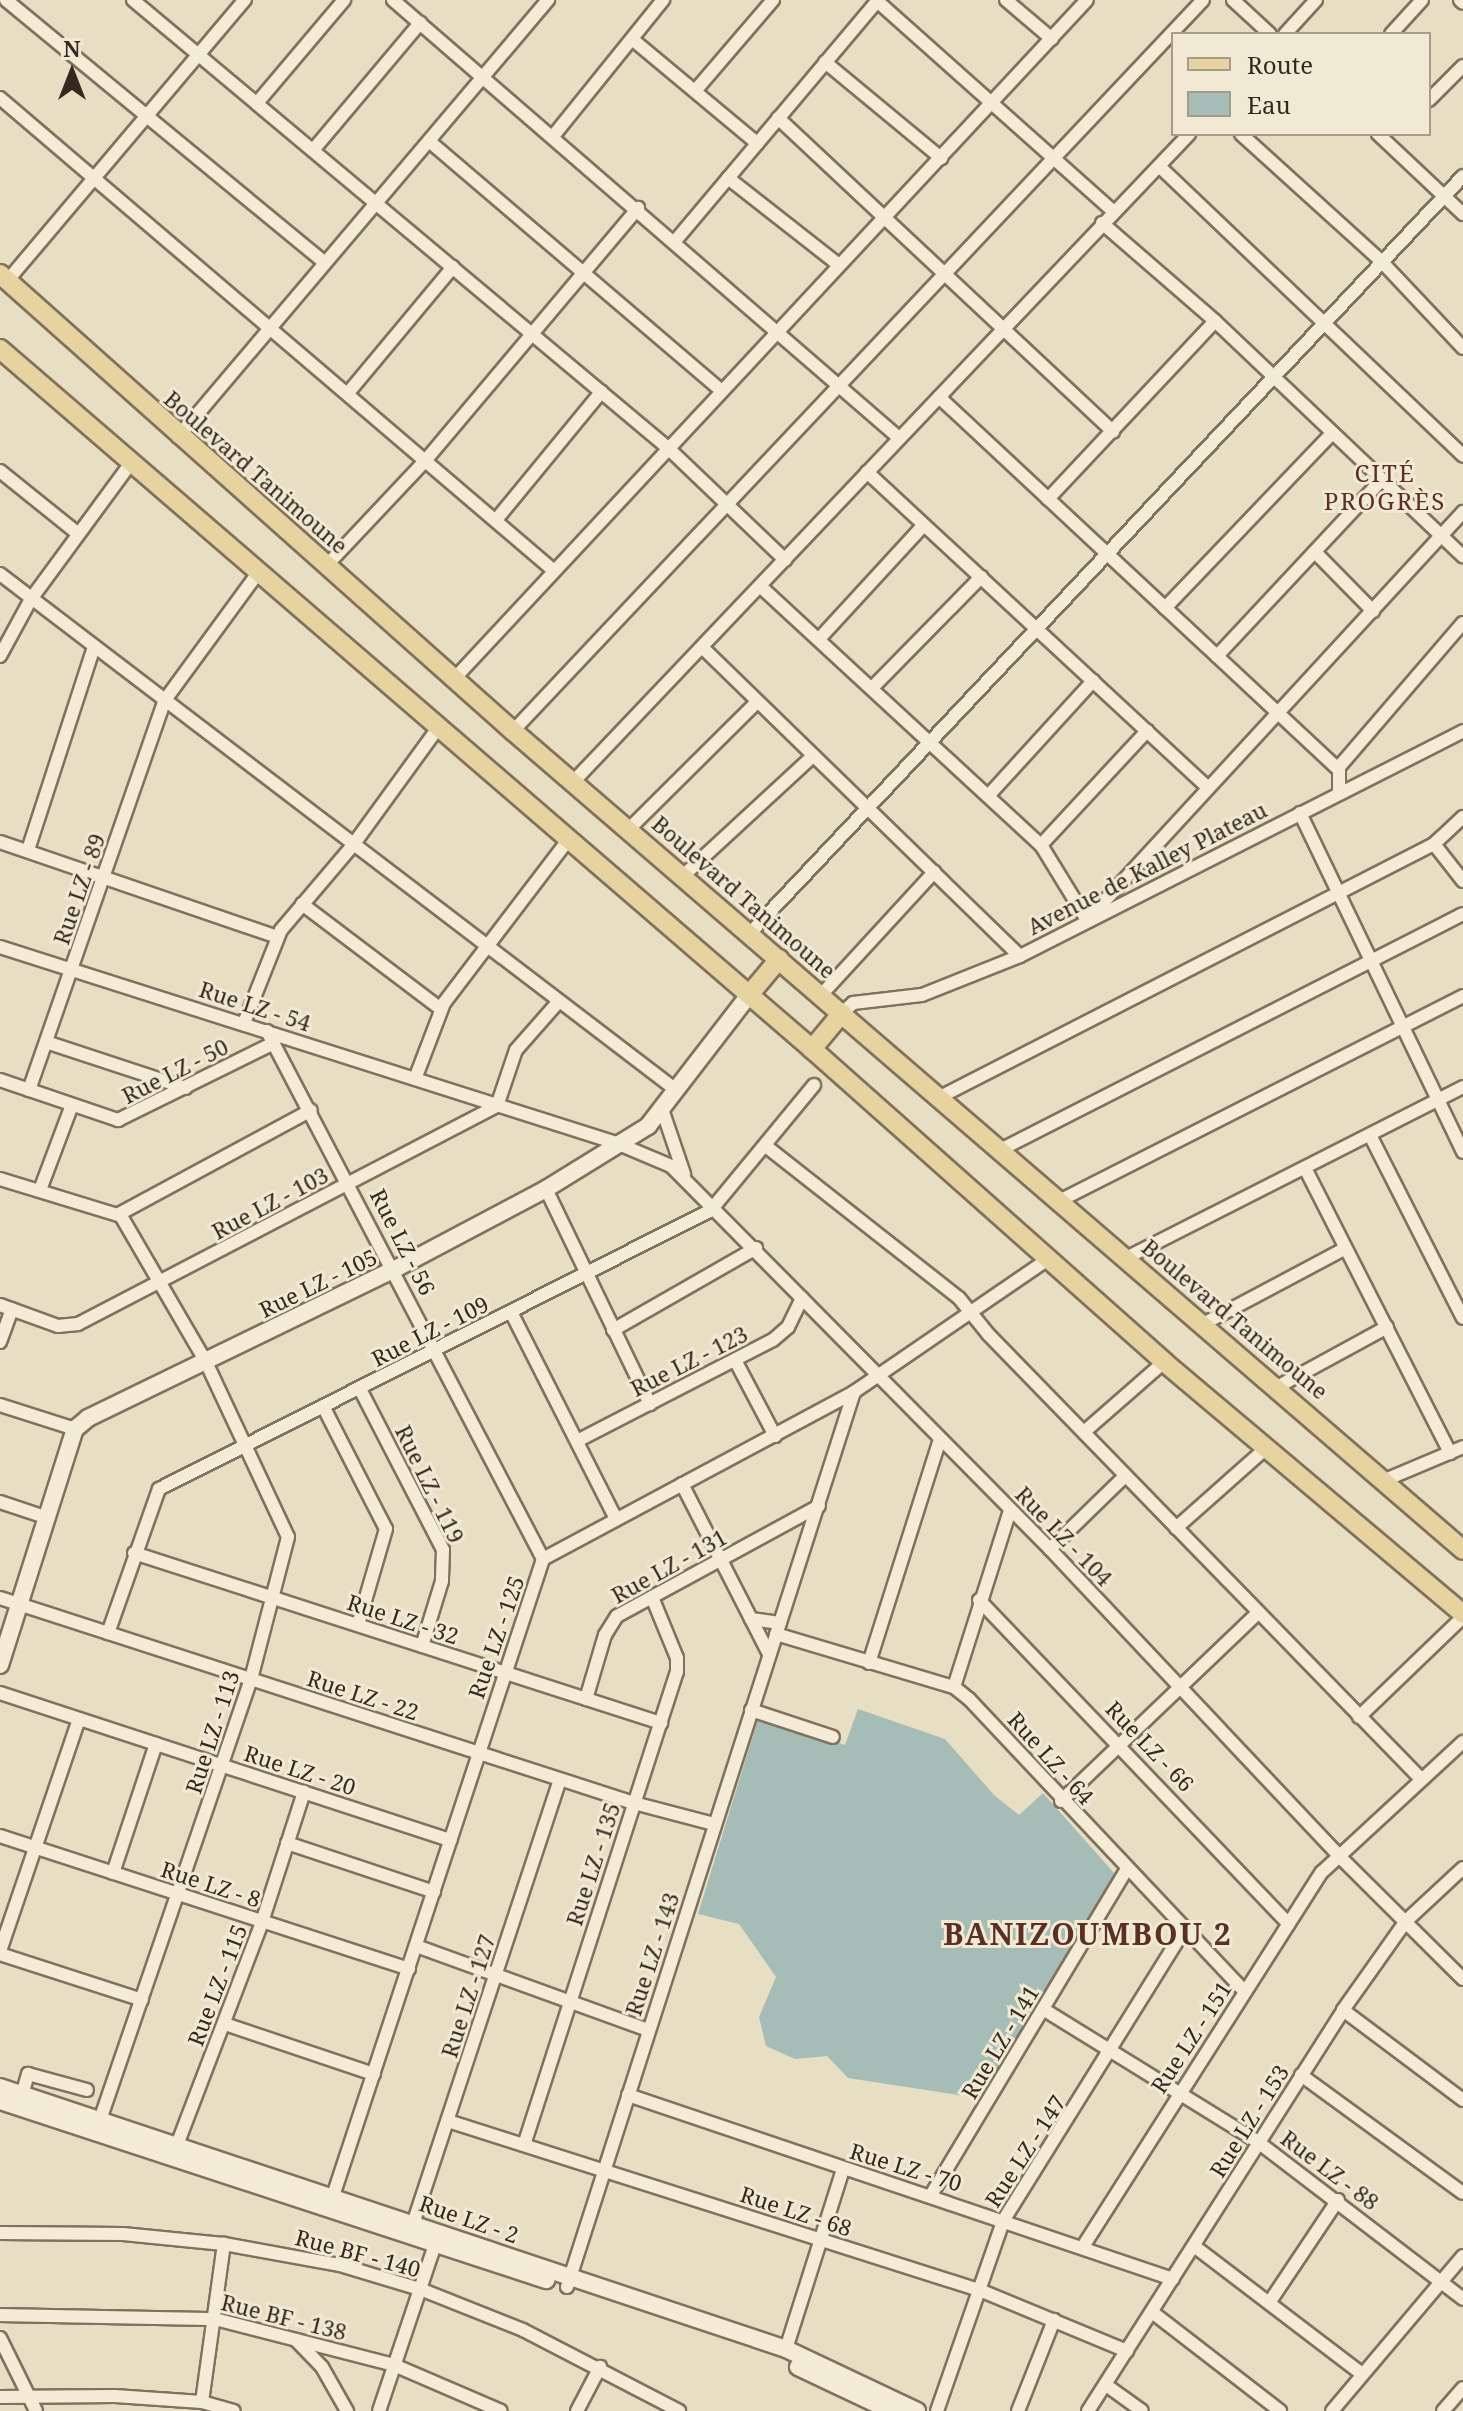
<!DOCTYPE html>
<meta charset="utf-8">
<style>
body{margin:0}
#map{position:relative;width:1463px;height:2411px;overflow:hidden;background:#e8dec4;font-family:"Noto Serif",serif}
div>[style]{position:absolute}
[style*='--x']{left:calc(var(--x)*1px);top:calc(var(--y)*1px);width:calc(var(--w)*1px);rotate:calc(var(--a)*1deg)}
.water>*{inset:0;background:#a6bcb6}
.roads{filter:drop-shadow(2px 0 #81715d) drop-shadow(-2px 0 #81715d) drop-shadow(0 2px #81715d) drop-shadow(0 -2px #81715d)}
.street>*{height:12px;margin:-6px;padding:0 6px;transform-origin:6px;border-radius:6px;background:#f4ecd6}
.secondary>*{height:16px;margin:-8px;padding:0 8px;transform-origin:8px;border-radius:8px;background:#f4ecd6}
.primary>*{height:18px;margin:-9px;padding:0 9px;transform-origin:9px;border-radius:9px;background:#e7d3a0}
span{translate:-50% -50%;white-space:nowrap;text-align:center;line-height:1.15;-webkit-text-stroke:6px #f1e9d3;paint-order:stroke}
.street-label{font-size:22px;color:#33291f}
.neighbourhood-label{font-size:24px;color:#5a3024;letter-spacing:2px}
.district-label{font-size:30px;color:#5a3024;font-weight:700;letter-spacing:2px}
.legend{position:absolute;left:1171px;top:32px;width:260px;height:104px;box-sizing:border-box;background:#f1e9d3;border:2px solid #a59c8b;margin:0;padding:10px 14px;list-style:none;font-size:24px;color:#33291f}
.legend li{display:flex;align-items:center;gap:16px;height:40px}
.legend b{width:40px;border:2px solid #a59c8b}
.north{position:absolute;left:32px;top:32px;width:80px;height:80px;-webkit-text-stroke:6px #f1e9d3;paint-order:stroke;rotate:0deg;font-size:22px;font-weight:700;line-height:32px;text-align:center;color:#33291f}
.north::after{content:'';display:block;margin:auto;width:28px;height:36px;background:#33291f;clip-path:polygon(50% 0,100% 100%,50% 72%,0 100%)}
</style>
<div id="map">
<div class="water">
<div style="clip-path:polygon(858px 1709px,945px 1739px,994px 1795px,1019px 1815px,1043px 1793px,1115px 1874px,1084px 1933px,978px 2098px,848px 2078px,827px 2056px,795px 2059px,766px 2046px,759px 2017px,776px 1977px,739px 1924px,698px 1914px,759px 1716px,845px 1745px)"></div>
</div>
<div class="roads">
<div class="street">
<div style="--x:6;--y:0;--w:413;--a:39.5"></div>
<div style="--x:133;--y:0;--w:698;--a:39.94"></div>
<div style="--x:668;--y:448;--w:162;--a:43.7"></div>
<div style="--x:393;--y:0;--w:669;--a:40.88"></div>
<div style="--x:876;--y:0;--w:317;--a:41.7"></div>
<div style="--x:1006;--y:0;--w:60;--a:40.3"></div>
<div style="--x:1233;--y:0;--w:50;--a:42.6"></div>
<div style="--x:1460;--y:0;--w:4;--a:45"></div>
<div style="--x:1285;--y:34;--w:46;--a:-47.6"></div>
<div style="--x:1391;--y:34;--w:46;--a:-47.6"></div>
<div style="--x:632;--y:39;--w:163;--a:39.8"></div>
<div style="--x:825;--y:62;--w:151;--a:39.6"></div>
<div style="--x:695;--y:91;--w:120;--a:-49.4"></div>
<div style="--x:0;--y:98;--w:727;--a:40.48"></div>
<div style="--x:1429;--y:100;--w:48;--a:-45"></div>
<div style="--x:257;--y:103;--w:135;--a:-49.8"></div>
<div style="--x:778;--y:118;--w:459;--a:43.1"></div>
<div style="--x:1241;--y:134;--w:190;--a:42.2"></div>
<div style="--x:1382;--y:262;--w:118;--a:46.7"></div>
<div style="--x:1378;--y:134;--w:117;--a:43.3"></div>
<div style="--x:554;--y:135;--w:174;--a:-51.1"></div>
<div style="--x:429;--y:141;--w:385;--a:40.5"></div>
<div style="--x:314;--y:149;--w:165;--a:-49.9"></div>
<div style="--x:1159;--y:166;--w:420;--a:43.6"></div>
<div style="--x:728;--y:178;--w:141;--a:38.1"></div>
<div style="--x:1102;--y:223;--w:150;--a:40.9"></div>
<div style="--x:1215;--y:321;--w:342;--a:43.5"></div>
<div style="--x:676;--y:240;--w:312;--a:-49.9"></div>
<div style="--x:8;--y:280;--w:367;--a:-49.8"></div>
<div style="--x:348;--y:393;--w:164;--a:-50.2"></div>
<div style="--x:939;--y:397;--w:546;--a:42.99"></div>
<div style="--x:178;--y:437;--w:573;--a:-49.75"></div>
<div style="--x:0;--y:471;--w:97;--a:38.8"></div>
<div style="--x:867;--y:472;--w:462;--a:42.8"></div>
<div style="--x:1048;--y:499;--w:244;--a:-46.8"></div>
<div style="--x:496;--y:520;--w:166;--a:-50.6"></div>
<div style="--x:1315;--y:552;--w:83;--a:45.5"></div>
<div style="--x:327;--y:565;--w:143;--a:-46.7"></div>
<div style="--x:425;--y:461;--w:331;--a:-49.9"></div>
<div style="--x:0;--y:574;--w:850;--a:37.35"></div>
<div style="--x:760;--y:586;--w:382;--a:42.7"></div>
<div style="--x:1041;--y:845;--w:88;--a:58.5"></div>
<div style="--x:1087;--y:920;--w:555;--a:-47.34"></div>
<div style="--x:1165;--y:608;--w:242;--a:-46.3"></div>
<div style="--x:819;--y:639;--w:155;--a:-47.4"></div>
<div style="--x:703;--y:648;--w:442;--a:44.2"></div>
<div style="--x:0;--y:656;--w:65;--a:-61.5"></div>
<div style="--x:31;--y:599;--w:169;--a:-53.7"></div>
<div style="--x:1217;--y:656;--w:238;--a:-46.9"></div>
<div style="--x:454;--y:679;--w:928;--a:-47.01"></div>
<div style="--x:872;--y:688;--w:156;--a:-45.5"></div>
<div style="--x:513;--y:731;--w:1005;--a:-46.65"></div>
<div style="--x:574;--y:781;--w:893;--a:-46.45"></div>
<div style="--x:1339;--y:793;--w:26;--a:-90"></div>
<div style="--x:1339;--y:767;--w:190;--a:-49.3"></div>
<div style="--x:988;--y:796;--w:156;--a:-47.6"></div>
<div style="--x:1300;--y:813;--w:376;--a:64.3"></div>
<div style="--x:629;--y:829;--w:180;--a:-44.8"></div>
<div style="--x:0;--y:842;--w:293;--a:18.9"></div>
<div style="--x:1434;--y:844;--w:47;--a:51.9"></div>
<div style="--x:1041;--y:845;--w:156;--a:-47.1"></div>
<div style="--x:28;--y:850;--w:213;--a:-72"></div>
<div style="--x:684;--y:875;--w:176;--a:-42.7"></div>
<div style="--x:302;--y:904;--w:174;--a:37.1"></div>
<div style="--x:750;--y:933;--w:1040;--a:-46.71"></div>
<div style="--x:0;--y:947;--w:650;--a:17.65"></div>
<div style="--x:619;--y:1144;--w:56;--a:22.9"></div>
<div style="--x:671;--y:1166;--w:539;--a:45.3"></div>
<div style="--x:1050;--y:1549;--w:420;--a:46.7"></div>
<div style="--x:1338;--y:1855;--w:176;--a:44.8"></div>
<div style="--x:822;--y:994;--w:166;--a:-47.4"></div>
<div style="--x:842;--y:1013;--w:15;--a:-42"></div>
<div style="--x:853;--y:1003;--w:69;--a:-6.6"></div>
<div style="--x:922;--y:995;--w:105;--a:-21.7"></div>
<div style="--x:1020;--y:956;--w:497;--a:-26.9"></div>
<div style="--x:244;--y:1023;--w:100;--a:-68.3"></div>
<div style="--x:281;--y:930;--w:111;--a:-49.7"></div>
<div style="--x:353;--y:845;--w:145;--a:-54"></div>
<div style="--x:267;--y:1031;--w:596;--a:62.4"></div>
<div style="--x:46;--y:1042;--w:147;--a:18.2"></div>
<div style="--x:415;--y:1079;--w:81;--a:-69.1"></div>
<div style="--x:444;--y:1003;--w:205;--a:-52.7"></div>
<div style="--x:0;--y:1080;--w:125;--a:18.7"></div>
<div style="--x:118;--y:1120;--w:174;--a:-26.3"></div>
<div style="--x:29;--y:1090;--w:413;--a:-70.8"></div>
<div style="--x:165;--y:700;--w:157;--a:-53.8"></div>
<div style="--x:940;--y:1097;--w:555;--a:-27.12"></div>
<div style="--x:1434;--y:844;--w:40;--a:-43"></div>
<div style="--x:497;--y:1106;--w:59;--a:-71.3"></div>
<div style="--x:516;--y:1050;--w:65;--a:-48.7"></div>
<div style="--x:662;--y:1109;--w:69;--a:71.3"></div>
<div style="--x:1370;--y:1135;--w:205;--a:63.1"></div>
<div style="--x:767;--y:1147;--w:244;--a:38.2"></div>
<div style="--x:959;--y:1298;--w:46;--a:51.1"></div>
<div style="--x:988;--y:1334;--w:621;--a:45.78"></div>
<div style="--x:1002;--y:1149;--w:517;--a:-27.01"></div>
<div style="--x:1305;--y:1168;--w:320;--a:63"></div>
<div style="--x:0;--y:1179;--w:127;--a:17"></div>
<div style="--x:121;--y:1216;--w:169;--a:59.8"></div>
<div style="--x:206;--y:1362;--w:193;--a:64.9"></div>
<div style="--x:288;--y:1537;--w:147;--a:104.6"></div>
<div style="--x:251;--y:1679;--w:466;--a:108.9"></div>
<div style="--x:546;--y:1189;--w:239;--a:64.2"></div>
<div style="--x:40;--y:1190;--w:91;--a:-69.4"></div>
<div style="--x:1059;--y:1201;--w:453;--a:-26.9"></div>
<div style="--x:119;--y:1214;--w:218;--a:-28.4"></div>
<div style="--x:1126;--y:1258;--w:378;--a:-26.9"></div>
<div style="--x:0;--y:1305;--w:62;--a:19.9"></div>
<div style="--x:58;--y:1326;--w:20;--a:-6"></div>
<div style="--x:78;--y:1324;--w:472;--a:-27.5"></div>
<div style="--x:511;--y:1312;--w:230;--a:63.1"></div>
<div style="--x:1205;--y:1323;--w:157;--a:-28"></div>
<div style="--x:613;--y:1330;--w:165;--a:-29.8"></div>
<div style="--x:0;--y:1342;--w:35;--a:-70"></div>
<div style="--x:735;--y:1360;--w:86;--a:62.2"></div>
<div style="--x:1279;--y:1386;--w:123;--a:-28.6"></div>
<div style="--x:360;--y:1389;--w:181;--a:62.7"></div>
<div style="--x:443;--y:1550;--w:31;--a:92"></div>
<div style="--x:442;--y:1581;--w:68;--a:107.1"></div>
<div style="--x:0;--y:1405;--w:79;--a:17.7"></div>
<div style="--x:323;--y:1406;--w:138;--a:62.9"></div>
<div style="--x:386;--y:1529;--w:100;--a:106.3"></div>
<div style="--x:1084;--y:1432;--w:106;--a:-41.2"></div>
<div style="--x:577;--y:1441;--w:220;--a:-27.3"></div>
<div style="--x:773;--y:1340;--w:20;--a:-41"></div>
<div style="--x:788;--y:1327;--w:32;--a:-64"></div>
<div style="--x:1385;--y:1480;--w:85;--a:-22.9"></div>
<div style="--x:682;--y:1484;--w:191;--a:62.9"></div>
<div style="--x:0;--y:1502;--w:47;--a:18.4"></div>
<div style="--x:1176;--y:1528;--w:119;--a:-41.6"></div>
<div style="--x:1050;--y:1549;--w:105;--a:-44.2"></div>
<div style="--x:134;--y:1553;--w:554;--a:17.88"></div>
<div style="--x:0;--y:1598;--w:666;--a:17.92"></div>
<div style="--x:634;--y:1803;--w:83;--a:14.7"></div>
<div style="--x:979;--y:1600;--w:448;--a:46.3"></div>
<div style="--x:751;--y:1619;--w:29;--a:8"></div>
<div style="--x:108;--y:1633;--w:153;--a:-70.5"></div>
<div style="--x:159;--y:1489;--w:619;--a:-26.81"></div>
<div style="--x:711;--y:1210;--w:162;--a:-50.5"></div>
<div style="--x:776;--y:1634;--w:186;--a:16.6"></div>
<div style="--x:954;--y:1687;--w:19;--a:39"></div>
<div style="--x:969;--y:1699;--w:401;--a:46.7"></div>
<div style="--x:869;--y:1663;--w:235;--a:-72.4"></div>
<div style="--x:954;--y:1687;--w:186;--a:-72.4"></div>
<div style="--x:0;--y:1693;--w:474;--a:18.1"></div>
<div style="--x:586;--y:1699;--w:67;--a:-73.5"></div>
<div style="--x:605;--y:1635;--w:22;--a:-58"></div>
<div style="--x:617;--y:1616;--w:230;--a:-28.6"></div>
<div style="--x:751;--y:1710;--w:86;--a:18.2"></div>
<div style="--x:1359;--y:1717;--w:144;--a:-43.9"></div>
<div style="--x:1061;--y:1801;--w:272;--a:-43.7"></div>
<div style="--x:0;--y:1836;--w:430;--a:18"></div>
<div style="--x:287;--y:1843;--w:155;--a:18.4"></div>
<div style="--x:113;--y:1873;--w:136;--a:-71.6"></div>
<div style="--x:416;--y:1946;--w:247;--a:19.9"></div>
<div style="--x:0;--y:1951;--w:245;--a:-71.2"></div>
<div style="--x:0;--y:1954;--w:149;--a:17.9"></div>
<div style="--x:1043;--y:2009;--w:253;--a:31.7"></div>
<div style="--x:1258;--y:2142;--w:258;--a:37.4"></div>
<div style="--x:1343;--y:2010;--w:150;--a:36.9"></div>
<div style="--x:225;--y:2024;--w:157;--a:18.6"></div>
<div style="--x:1301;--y:2075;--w:200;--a:36.1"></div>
<div style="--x:22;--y:2095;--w:22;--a:-74"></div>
<div style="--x:28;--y:2074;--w:61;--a:15.2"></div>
<div style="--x:628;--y:2095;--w:575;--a:18.66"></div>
<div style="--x:448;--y:2121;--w:560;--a:17.66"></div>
<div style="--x:982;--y:2291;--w:157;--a:22.5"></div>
<div style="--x:177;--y:2145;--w:239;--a:-69.1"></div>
<div style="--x:262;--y:1922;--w:137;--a:-72.1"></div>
<div style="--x:524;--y:2145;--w:497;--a:-72.1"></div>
<div style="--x:677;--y:1672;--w:14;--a:-90"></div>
<div style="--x:677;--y:1658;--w:66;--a:-112.3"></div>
<div style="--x:931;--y:2195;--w:380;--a:-59"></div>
<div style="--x:333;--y:2196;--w:671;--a:-71.75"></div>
<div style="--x:543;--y:1559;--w:353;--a:-28.2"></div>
<div style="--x:854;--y:1392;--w:234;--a:-34.4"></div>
<div style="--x:413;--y:2224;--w:468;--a:-71.7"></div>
<div style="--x:0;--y:2233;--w:123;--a:0.5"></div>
<div style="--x:123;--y:2234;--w:101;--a:5.7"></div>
<div style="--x:224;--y:2244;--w:118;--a:10.3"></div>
<div style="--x:340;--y:2265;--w:84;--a:16.7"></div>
<div style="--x:420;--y:2289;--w:111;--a:21.7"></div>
<div style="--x:523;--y:2330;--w:176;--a:27.4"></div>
<div style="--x:1084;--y:2245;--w:442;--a:-57.5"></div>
<div style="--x:1322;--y:1872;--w:192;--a:-42.7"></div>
<div style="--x:1194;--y:2246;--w:211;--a:37.3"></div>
<div style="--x:567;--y:2287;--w:940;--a:-72.22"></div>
<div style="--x:1269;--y:2303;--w:124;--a:-56.2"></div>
<div style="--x:1152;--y:2312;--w:162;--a:37.7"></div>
<div style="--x:0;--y:2315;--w:215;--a:1.1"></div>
<div style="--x:215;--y:2319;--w:185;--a:14.4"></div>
<div style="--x:394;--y:2365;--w:116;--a:23.3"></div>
<div style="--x:0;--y:2338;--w:81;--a:63.7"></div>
<div style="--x:296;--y:2340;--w:37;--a:46"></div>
<div style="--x:322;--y:2367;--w:51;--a:60.4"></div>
<div style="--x:786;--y:2349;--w:189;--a:-72.4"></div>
<div style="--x:1106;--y:2385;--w:44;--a:35.8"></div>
<div style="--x:0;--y:2397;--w:115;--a:-0.5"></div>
<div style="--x:115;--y:2396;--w:87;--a:3.9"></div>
<div style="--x:202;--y:2402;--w:33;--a:16"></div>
<div style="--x:202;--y:2402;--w:160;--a:-82.1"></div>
<div style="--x:379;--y:2411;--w:185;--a:-71.4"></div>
<div style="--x:577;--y:2411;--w:50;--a:-62.4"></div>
<div style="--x:937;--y:2411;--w:201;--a:-70.8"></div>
<div style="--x:1003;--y:2221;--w:344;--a:-58.1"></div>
<div style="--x:1018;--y:2411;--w:98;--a:-68.4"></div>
<div style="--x:1088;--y:2411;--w:475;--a:-57.5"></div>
<div style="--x:1343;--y:2010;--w:109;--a:-54.7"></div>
<div style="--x:1406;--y:1921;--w:78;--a:-42.9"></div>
<div style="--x:1332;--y:2411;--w:203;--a:-49.8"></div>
<div style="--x:1443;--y:2411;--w:30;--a:-49"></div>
</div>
<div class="secondary">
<div style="--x:0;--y:1665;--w:248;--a:-72.4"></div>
<div style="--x:75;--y:1429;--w:17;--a:-40"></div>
<div style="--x:88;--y:1418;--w:341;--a:-25.9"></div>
<div style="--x:395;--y:1269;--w:171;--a:-27.9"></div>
<div style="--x:546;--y:1189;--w:120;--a:-31.7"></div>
<div style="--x:648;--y:1126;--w:165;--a:-52.4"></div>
<div style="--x:0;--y:2087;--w:829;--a:18.43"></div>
<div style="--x:786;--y:2349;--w:145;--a:25.3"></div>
<div style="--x:0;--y:2101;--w:575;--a:18.15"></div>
<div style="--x:798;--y:2367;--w:103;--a:25.3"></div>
</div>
<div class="primary">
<div style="--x:0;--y:274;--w:687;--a:41.7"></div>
<div style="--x:513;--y:731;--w:1254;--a:40.76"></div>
<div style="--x:0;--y:349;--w:1072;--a:40.76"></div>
<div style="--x:812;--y:1049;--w:471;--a:41.6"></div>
<div style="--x:1164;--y:1362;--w:391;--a:40.1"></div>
<div style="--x:749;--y:995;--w:47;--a:-50.2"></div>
<div style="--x:812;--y:1049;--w:47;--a:-50.2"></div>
</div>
</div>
<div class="street-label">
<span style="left:256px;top:472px;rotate:41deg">Boulevard Tanimoune</span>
<span style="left:1147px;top:868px;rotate:-27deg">Avenue de Kalley Plateau</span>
<span style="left:79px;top:889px;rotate:-71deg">Rue LZ - 89</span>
<span style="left:744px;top:897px;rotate:41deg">Boulevard Tanimoune</span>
<span style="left:255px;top:1006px;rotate:18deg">Rue LZ - 54</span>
<span style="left:175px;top:1071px;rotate:-27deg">Rue LZ - 50</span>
<span style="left:270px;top:1203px;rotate:-28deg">Rue LZ - 103</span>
<span style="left:403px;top:1242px;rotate:63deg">Rue LZ - 56</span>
<span style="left:318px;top:1283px;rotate:-26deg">Rue LZ - 105</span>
<span style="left:1235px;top:1319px;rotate:40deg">Boulevard Tanimoune</span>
<span style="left:430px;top:1331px;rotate:-27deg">Rue LZ - 109</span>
<span style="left:689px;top:1361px;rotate:-27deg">Rue LZ - 123</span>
<span style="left:430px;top:1484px;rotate:64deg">Rue LZ - 119</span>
<span style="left:1064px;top:1536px;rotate:46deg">Rue LZ - 104</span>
<span style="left:669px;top:1566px;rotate:-29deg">Rue LZ - 131</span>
<span style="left:403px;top:1619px;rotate:18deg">Rue LZ - 32</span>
<span style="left:496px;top:1637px;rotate:-71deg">Rue LZ - 125</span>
<span style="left:363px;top:1695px;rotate:18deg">Rue LZ - 22</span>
<span style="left:212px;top:1732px;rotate:-72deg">Rue LZ - 113</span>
<span style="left:1150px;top:1746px;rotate:46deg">Rue LZ - 66</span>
<span style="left:1051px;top:1758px;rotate:48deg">Rue LZ - 64</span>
<span style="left:300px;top:1770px;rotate:18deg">Rue LZ - 20</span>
<span style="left:593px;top:1864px;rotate:-72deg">Rue LZ - 135</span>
<span style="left:211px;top:1884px;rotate:18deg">Rue LZ - 8</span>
<span style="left:652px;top:1954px;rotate:-72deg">Rue LZ - 143</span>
<span style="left:217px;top:1985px;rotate:-69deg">Rue LZ - 115</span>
<span style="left:468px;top:1996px;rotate:-72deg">Rue LZ - 127</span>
<span style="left:1191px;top:2037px;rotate:-57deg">Rue LZ - 151</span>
<span style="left:1000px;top:2042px;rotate:-59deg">Rue LZ - 141</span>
<span style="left:1249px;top:2121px;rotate:-58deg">Rue LZ - 153</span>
<span style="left:1025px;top:2151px;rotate:-57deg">Rue LZ - 147</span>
<span style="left:906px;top:2167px;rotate:17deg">Rue LZ - 70</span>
<span style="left:1330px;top:2170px;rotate:37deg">Rue LZ - 88</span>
<span style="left:796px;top:2211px;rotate:18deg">Rue LZ - 68</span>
<span style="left:469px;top:2219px;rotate:19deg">Rue LZ - 2</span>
<span style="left:358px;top:2253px;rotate:15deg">Rue BF - 140</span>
<span style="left:284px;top:2317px;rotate:14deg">Rue BF - 138</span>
</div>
<div class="neighbourhood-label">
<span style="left:1385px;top:487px">CITÉ<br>PROGRÈS</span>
</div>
<div class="district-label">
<span style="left:1088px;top:1934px">BANIZOUMBOU 2</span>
</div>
<ul class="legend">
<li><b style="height:10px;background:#e7d3a0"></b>Route</li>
<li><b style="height:22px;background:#a6bcb6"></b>Eau</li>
</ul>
<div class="north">N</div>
</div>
